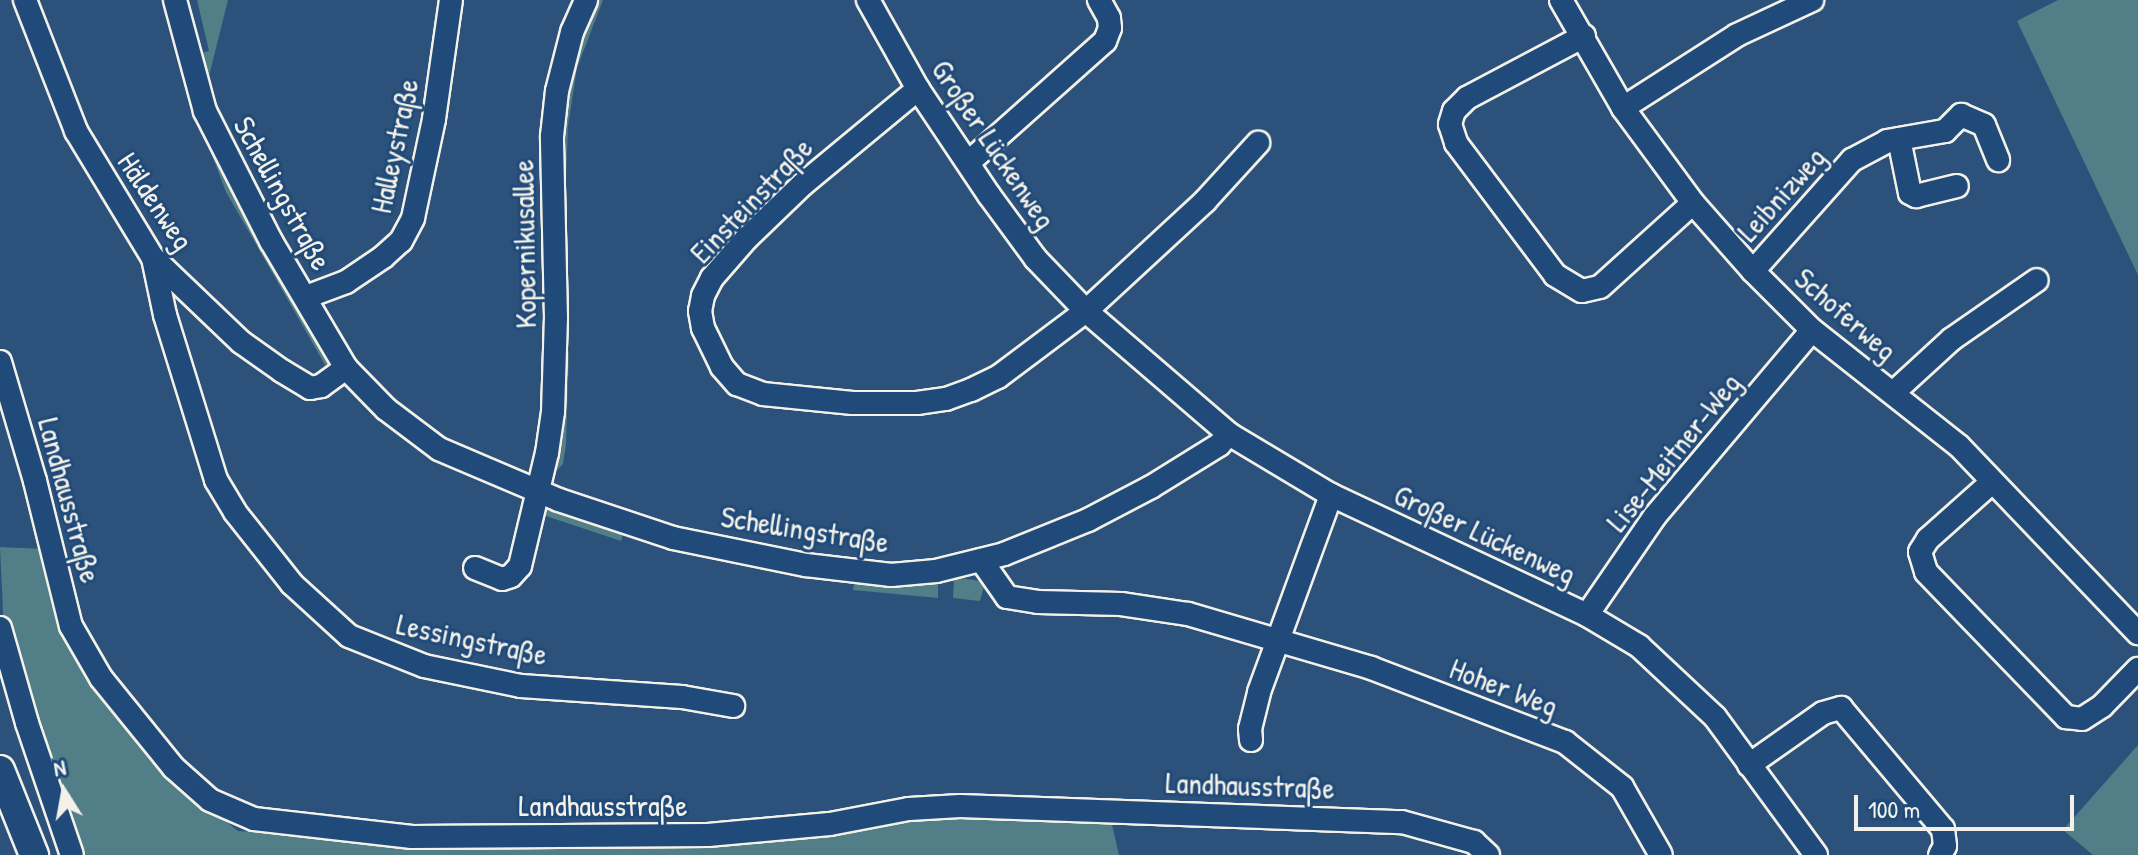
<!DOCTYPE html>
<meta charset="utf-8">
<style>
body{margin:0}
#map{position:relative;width:2138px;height:855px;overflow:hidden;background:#2c527b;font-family:"Patrick Hand",sans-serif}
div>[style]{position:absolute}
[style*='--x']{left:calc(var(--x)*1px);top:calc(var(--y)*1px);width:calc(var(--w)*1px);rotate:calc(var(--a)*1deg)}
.green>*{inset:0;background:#527e87}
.roads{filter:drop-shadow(2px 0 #f4f1e8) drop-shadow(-2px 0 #f4f1e8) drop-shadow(0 2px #f4f1e8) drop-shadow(0 -2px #f4f1e8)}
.minor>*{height:22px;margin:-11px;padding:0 11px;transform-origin:11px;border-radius:11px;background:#1f4a7a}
.major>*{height:28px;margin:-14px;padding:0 14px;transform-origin:14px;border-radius:14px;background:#1f4a7a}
span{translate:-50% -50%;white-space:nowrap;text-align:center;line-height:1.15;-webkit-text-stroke:6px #1f4a7a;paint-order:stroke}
.street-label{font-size:30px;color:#f4f1e8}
.north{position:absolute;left:24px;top:751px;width:80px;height:80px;-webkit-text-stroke:6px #1f4a7a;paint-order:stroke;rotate:349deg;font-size:22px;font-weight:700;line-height:32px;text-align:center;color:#f4f1e8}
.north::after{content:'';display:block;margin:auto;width:28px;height:36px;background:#f4f1e8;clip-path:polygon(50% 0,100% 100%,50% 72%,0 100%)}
.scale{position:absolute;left:1854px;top:795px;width:220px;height:36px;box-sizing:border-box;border:4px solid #f4f1e8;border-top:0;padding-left:10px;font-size:24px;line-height:28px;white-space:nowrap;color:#f4f1e8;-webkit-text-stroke:6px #1f4a7a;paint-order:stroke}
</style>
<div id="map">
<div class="green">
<div style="clip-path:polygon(197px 0,228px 0,209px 76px,206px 77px,197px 54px,209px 51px)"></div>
<div style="clip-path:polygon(595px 0,603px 0,577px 68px,568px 126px,566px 178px,560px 178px,560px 143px,569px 72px)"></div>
<div style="clip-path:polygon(2058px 0,2138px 0,2138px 275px,2017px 21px)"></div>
<div style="clip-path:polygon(193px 105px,331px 359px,328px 370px,226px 192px)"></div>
<div style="clip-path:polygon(569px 351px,566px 444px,563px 464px,557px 470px,563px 419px,562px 352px)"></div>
<div style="clip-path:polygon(540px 503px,623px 533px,621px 541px,537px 513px)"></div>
<div style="clip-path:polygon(0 547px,46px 549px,67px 632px,206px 805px,238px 831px,399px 840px,965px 812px,1111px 820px,1119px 855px,82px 855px,4px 632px)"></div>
<div style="clip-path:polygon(954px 577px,980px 581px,984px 586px,980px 601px,953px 598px)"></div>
<div style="clip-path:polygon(938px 580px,938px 598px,853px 590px,854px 584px)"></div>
<div style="clip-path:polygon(2138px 745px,2138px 855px,2093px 855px,2063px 830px)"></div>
</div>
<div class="roads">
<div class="minor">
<div style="--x:25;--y:0;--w:141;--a:68.7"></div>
<div style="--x:76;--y:131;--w:149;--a:58.8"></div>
<div style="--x:153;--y:258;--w:122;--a:43.7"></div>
<div style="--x:241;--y:342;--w:50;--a:35.3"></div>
<div style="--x:282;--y:371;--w:33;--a:31"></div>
<div style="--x:310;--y:388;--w:11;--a:-10"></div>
<div style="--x:321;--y:386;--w:31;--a:-36"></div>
<div style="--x:175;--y:0;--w:115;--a:74.9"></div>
<div style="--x:205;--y:111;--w:146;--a:63.1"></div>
<div style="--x:271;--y:241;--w:147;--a:59.4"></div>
<div style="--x:346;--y:368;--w:57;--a:45.7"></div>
<div style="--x:386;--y:409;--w:66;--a:37"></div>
<div style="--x:439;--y:449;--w:130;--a:23"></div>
<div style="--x:559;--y:500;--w:120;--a:18.4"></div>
<div style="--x:673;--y:538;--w:136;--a:11.5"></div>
<div style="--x:806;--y:565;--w:86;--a:6.7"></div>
<div style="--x:891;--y:575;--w:45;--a:-5.1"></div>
<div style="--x:936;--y:571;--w:70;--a:-14"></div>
<div style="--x:1004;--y:554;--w:91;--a:-22"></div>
<div style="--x:1088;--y:520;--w:71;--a:-27.6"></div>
<div style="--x:1151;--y:487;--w:80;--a:-31.7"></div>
<div style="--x:1219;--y:445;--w:15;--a:-48"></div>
<div style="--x:868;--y:0;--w:102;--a:60.7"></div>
<div style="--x:918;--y:89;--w:128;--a:56.2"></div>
<div style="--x:989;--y:195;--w:79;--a:53.7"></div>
<div style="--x:1036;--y:259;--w:72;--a:46.1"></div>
<div style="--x:1086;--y:311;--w:189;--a:40.7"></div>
<div style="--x:1229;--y:434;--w:119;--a:30.9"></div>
<div style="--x:1331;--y:495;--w:283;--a:25.1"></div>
<div style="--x:1587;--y:615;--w:61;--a:30.8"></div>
<div style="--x:1639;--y:646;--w:104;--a:43.1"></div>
<div style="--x:1715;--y:717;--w:171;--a:53.8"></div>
<div style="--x:1561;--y:0;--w:125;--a:60.1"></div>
<div style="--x:1623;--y:108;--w:118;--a:53.6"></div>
<div style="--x:1693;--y:203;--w:91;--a:48.6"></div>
<div style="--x:1753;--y:271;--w:83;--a:45"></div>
<div style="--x:1812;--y:330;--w:187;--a:38.3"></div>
<div style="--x:1959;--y:446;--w:259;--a:46.3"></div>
<div style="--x:1584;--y:36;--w:132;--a:152.1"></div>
<div style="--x:1467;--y:98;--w:18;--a:135"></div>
<div style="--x:1454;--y:111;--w:14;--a:107"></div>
<div style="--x:1450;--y:124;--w:20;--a:72"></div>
<div style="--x:1456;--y:143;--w:165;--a:53.1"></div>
<div style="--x:1555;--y:275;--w:31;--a:31"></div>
<div style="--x:1582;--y:291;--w:18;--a:-13"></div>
<div style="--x:1600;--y:287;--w:125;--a:-42.1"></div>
<div style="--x:918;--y:89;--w:149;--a:140.4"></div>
<div style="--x:803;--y:184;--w:79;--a:136"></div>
<div style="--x:746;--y:239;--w:52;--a:131.1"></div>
<div style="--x:712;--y:278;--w:20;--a:117"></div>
<div style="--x:703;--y:296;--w:15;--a:101"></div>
<div style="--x:700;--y:311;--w:17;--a:80"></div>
<div style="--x:703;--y:328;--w:43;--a:64"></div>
<div style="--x:722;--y:367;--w:23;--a:49"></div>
<div style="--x:737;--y:384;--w:28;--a:21"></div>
<div style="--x:763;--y:394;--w:90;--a:5.7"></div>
<div style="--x:853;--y:403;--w:64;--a:0"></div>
<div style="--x:917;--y:403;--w:29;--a:-8"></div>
<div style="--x:946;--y:399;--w:27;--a:-20"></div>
<div style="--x:971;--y:390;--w:30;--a:-26"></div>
<div style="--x:998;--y:377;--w:110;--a:-36.9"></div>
<div style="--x:1086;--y:311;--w:162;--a:-42.7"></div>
<div style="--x:1205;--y:201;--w:79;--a:-47.6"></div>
<div style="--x:1623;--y:108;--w:135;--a:-32.6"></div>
<div style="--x:1737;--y:35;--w:83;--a:-25"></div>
<div style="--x:1899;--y:139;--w:55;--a:78.5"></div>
<div style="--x:1910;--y:193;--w:7;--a:27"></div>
<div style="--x:1916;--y:196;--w:42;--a:-13.7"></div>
<div style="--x:969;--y:162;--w:182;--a:-41.7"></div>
<div style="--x:1105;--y:41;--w:14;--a:-69"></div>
<div style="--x:1110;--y:28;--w:10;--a:-96"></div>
<div style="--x:1109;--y:18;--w:21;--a:-119"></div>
<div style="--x:153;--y:258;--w:58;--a:78.1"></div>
<div style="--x:165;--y:315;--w:173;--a:72.8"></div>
<div style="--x:216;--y:480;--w:37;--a:59"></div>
<div style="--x:235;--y:512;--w:92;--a:51.6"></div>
<div style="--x:292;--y:584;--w:77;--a:42.4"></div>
<div style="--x:349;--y:636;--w:81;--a:21.8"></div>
<div style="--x:424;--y:666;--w:99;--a:11.7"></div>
<div style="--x:521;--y:686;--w:161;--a:3.9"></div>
<div style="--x:682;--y:697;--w:52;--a:10"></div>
<div style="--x:1753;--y:271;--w:149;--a:-48.3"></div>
<div style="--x:1852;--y:160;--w:40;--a:-28"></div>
<div style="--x:1887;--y:141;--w:59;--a:-9.8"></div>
<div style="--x:1945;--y:131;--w:23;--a:-45"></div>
<div style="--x:1961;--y:115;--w:25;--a:23"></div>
<div style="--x:1984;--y:125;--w:38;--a:68"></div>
<div style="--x:306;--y:297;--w:43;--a:-20.6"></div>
<div style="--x:346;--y:282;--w:45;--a:-34"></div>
<div style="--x:383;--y:257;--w:24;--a:-42"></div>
<div style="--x:401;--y:241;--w:26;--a:-62"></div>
<div style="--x:413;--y:218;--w:101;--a:-78"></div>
<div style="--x:434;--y:119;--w:120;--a:-81.9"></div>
<div style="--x:0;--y:362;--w:124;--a:73.6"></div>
<div style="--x:35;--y:481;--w:149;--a:76.1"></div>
<div style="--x:71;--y:626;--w:60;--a:60"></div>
<div style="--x:101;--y:678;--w:116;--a:51"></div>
<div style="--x:174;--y:768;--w:48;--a:41.6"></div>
<div style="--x:210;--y:800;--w:48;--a:23.4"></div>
<div style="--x:254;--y:819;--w:159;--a:6.5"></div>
<div style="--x:412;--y:837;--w:296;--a:-0.4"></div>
<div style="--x:708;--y:835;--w:122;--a:-5.2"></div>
<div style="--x:830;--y:824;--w:80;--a:-10.8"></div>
<div style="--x:909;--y:809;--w:51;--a:-3.4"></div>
<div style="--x:960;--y:806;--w:442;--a:2.1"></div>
<div style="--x:1402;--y:822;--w:75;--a:15.5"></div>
<div style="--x:1474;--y:842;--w:19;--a:43"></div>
<div style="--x:1893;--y:393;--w:80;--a:-42.5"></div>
<div style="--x:1952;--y:339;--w:103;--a:-34.8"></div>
<div style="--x:1992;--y:482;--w:86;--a:138.3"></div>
<div style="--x:1928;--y:539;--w:15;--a:122"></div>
<div style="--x:1920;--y:552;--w:21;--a:73"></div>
<div style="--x:1926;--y:572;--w:202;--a:46"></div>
<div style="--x:2066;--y:717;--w:16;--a:7"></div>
<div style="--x:2082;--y:719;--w:24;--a:-33"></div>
<div style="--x:2102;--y:706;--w:52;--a:-45.8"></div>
<div style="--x:981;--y:560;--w:45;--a:54.9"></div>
<div style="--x:1007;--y:597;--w:31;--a:9"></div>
<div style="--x:1038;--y:602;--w:83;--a:1.4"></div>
<div style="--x:1121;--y:604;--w:68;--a:8.5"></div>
<div style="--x:1188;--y:614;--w:191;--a:16.4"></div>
<div style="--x:1371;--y:668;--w:208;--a:20.9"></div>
<div style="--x:1565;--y:742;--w:73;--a:38.3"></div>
<div style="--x:1622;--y:787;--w:78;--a:60.2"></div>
<div style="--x:475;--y:568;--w:29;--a:22"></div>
<div style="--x:502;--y:579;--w:9;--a:-18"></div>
<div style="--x:511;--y:576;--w:13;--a:-48"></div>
<div style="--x:520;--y:566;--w:116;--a:-76.6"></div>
<div style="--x:547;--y:453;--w:41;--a:-81.7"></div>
<div style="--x:553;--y:412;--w:94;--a:-88.2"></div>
<div style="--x:556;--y:318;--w:182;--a:-91.3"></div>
<div style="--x:552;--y:136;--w:45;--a:-83.7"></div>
<div style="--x:557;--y:91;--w:61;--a:-75.7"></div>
<div style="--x:572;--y:32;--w:35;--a:-66"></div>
<div style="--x:1587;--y:615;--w:120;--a:-55.5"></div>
<div style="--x:1655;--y:516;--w:243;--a:-49.8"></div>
<div style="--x:0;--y:628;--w:99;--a:74.1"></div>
<div style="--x:27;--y:723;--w:139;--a:71.2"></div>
<div style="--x:1251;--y:740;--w:11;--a:-95"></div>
<div style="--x:1250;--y:729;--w:38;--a:-76"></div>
<div style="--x:1259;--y:692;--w:210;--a:-69.9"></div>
<div style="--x:1749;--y:765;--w:90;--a:-35.1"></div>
<div style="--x:1823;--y:713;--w:19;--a:-16"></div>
<div style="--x:1841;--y:708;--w:158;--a:49.9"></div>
<div style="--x:1943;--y:829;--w:17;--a:83"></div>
<div style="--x:1945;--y:846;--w:10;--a:119"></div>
</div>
<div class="major">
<div style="--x:0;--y:770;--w:92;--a:68.2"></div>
</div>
</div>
<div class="street-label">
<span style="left:994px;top:144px;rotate:56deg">Großer Lückenweg</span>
<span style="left:394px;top:146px;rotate:-78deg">Halleystraße</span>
<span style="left:283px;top:193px;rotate:61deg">Schellingstraße</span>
<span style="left:1781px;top:194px;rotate:-48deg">Leibnizweg</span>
<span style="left:751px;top:200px;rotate:-46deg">Einsteinstraße</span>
<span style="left:156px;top:201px;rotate:56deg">Häldenweg</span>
<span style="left:524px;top:244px;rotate:-91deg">Kopernikusallee</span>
<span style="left:1846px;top:314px;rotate:41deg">Schoferweg</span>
<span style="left:1673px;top:452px;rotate:-51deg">Lise-Meitner-Weg</span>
<span style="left:70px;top:500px;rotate:75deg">Landhausstraße</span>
<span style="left:805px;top:529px;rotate:9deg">Schellingstraße</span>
<span style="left:1485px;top:534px;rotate:25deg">Großer Lückenweg</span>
<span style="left:472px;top:639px;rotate:12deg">Lessingstraße</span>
<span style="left:1504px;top:687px;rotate:21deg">Hoher Weg</span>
<span style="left:1250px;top:785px;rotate:2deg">Landhausstraße</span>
<span style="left:603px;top:805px">Landhausstraße</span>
</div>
<div class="north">N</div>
<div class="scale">100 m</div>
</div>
